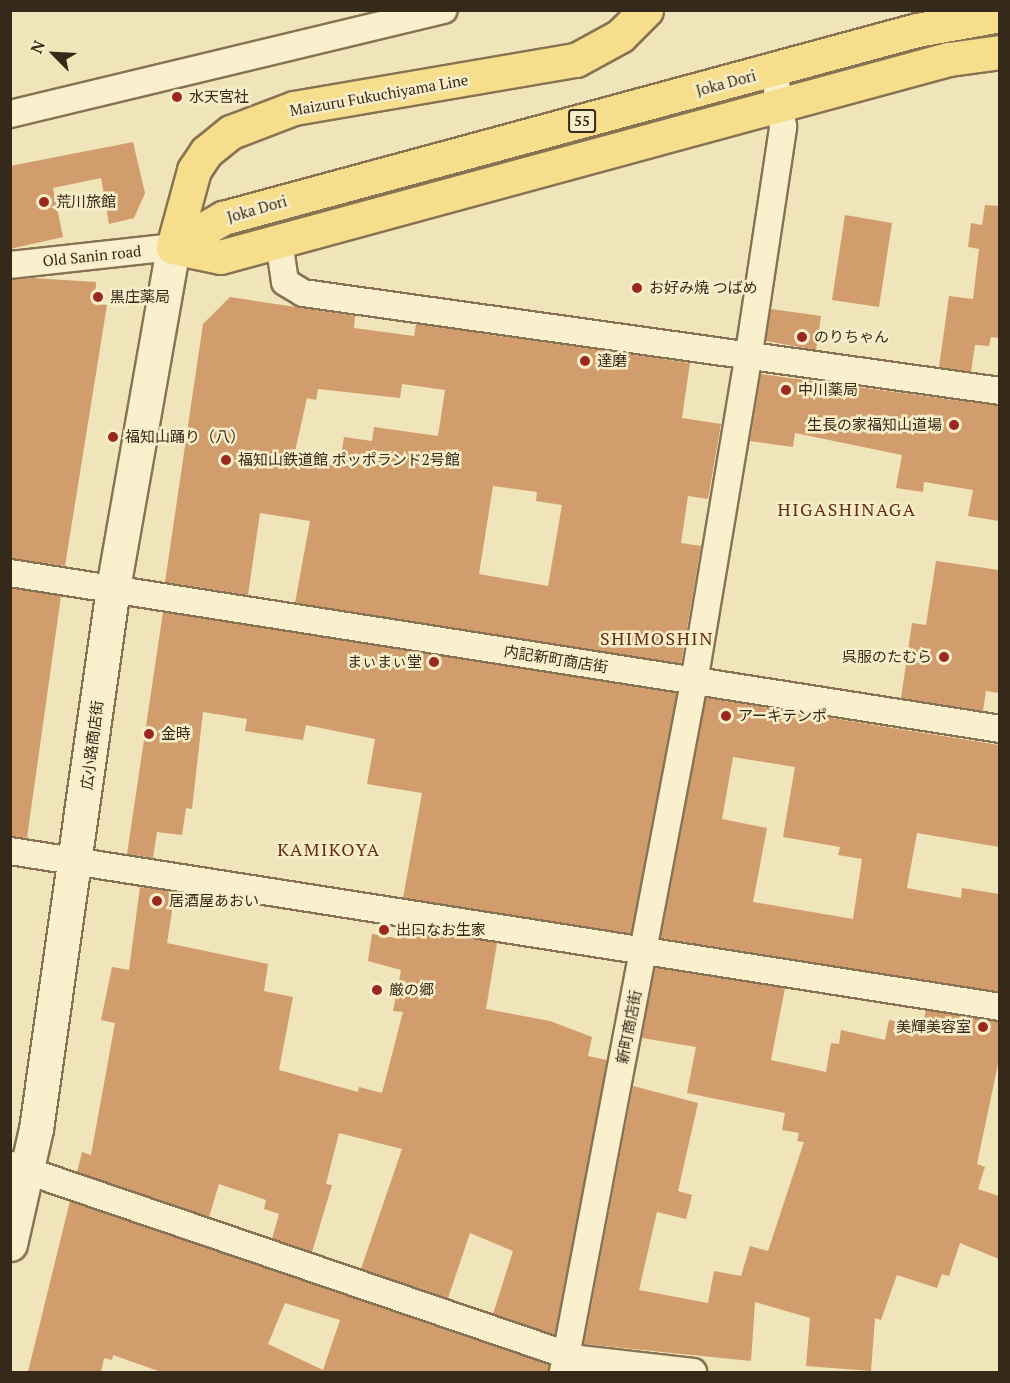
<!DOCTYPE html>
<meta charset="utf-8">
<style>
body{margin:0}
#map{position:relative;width:1010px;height:1383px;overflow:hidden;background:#f0e4ba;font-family:"PT Serif","Noto Sans JP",serif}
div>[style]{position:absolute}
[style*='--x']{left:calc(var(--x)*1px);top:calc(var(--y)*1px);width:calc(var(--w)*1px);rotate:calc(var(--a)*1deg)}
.building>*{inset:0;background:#d19d6d}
.roads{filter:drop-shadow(2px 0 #877353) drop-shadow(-2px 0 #877353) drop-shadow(0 2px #877353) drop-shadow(0 -2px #877353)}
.street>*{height:26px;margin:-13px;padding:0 13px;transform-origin:13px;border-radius:13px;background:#fbf0cd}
.secondary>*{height:33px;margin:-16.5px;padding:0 16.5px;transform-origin:16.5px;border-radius:16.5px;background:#fbf0cd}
.primary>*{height:33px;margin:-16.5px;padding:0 16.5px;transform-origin:16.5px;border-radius:16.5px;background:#f7de8d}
.dots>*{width:16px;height:16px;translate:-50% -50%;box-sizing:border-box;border:3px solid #f7edc9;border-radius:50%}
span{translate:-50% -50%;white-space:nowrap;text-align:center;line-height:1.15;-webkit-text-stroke:5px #f7edc9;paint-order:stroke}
.shield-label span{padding:2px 4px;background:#f7edc9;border:2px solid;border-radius:4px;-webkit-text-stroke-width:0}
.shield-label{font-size:14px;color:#352919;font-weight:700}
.street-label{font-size:15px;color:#352919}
.poi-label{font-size:15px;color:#352919}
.left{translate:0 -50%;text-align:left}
.right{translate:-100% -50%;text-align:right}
.quarter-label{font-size:18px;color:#642c16;letter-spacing:1.5px}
.frame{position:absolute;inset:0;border:12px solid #352919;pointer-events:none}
.north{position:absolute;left:24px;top:24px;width:60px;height:60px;-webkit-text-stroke:4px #f7edc9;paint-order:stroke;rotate:294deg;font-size:16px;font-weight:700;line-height:24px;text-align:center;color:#352919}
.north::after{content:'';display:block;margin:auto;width:21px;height:27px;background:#352919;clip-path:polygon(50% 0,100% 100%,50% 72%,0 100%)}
</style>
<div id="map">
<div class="building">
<div style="clip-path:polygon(133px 142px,145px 193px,134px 218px,109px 224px,101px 178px,53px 188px,63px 237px,10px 249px,10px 166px)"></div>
<div style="clip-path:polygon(985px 205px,999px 206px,999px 338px,991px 337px,989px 346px,975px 345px,971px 372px,939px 367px,949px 296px,973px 299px,979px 249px,968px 247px,971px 223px,982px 225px)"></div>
<div style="clip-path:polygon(845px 215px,892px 223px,879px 307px,832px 300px)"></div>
<div style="clip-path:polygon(32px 278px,96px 282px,95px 304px,107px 305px,65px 566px,10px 558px,10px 280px)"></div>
<div style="clip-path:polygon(evenodd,230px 297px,355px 316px,354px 328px,414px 336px,416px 324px,690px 363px,682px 418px,721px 424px,708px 499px,688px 496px,681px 543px,701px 546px,681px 664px,295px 603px,310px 521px,260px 513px,248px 595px,165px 582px,203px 324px,230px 297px,402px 384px,445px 390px,438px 436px,374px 427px,372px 441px,344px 437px,340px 463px,294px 456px,307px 398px,316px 400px,318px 389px,400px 398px,402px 384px,230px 297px,493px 486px,537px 492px,536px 501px,562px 505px,548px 586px,479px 574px,493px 486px)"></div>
<div style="clip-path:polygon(771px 309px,821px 316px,816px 350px,766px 341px)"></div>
<div style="clip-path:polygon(761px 374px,999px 406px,999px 521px,968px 516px,973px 490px,924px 482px,923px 492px,896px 488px,902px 455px,795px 433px,793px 447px,750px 441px)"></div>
<div style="clip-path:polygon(936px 561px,999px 570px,999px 693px,986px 691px,983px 711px,901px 698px,912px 623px,926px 625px)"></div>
<div style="clip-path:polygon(10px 588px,61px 596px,27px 838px,10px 836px)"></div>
<div style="clip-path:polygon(163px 612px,677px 693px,631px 934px,403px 898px,422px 793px,367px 784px,375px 739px,306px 725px,303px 740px,245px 731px,247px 719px,203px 712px,192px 809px,186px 808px,182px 835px,157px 832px,153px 858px,127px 854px)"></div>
<div style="clip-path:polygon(evenodd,706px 698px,999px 745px,999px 847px,917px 833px,907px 888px,961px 898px,962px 888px,999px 894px,999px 992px,661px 938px,706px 698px,733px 757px,795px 767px,783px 837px,840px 847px,838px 855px,862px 859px,853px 919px,753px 902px,767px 828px,722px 819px,733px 757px)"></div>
<div style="clip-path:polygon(140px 887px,175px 892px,167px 943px,268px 964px,264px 991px,293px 997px,279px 1070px,358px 1092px,359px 1087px,382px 1093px,403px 1012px,393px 1011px,401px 970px,368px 961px,372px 934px,396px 938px,398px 927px,497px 943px,486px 1009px,550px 1021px,592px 1037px,588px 1056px,607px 1060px,555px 1335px,493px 1314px,513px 1251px,470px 1233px,448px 1298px,361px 1269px,402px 1149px,339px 1133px,326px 1184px,332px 1185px,312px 1252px,272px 1239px,279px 1214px,264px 1209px,266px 1200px,219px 1184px,209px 1217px,77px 1172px,82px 1152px,91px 1155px,115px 1023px,101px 1020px,112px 967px,129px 970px)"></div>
<div style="clip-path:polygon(655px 968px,785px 988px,771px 1060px,826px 1072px,831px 1043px,839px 1044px,841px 1030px,885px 1040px,889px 1020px,922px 1027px,926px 1010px,999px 1022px,999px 1059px,977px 1164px,985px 1167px,978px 1189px,999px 1196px,999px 1259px,960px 1243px,949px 1276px,942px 1274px,937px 1288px,897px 1275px,881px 1320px,875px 1318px,871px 1371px,806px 1366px,810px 1318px,755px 1302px,751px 1361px,584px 1344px,633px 1086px,698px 1103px,678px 1191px,692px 1195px,686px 1219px,657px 1212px,639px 1290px,708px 1303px,714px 1271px,741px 1276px,750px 1246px,768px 1251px,804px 1142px,797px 1141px,799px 1133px,782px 1130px,785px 1113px,687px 1093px,696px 1047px,642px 1038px)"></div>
<div style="clip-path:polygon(evenodd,70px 1201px,549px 1365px,548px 1372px,161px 1372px,113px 1355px,112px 1360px,104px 1358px,101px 1372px,28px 1372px,70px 1201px,285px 1303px,340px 1320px,323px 1370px,268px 1344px,285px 1303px)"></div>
</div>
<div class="roads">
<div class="street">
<div style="--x:10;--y:114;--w:446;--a:-13.5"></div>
<div style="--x:279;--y:241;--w:41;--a:81.7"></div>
<div style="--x:285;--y:282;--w:21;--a:31"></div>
<div style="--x:303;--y:293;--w:704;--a:8"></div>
<div style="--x:10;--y:265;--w:164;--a:-6.3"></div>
<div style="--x:10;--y:573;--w:1002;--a:8.95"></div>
<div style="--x:10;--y:851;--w:1002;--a:8.95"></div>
<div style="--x:10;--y:1165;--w:601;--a:18.83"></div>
<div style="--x:579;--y:1359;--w:115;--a:6.5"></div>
<div style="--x:563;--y:1372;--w:702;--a:-79.25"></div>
<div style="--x:694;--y:682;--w:334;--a:-80.5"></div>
<div style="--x:749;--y:353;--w:229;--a:-81.4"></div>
<div style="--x:783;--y:127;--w:58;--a:-99"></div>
</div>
<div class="secondary">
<div style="--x:10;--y:1244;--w:118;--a:-77.3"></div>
<div style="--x:36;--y:1129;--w:546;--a:-81.9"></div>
<div style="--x:113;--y:588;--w:346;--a:-80"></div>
</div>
<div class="primary">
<div style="--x:173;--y:247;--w:58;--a:-30.1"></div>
<div style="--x:223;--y:218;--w:719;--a:-15.16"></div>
<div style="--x:917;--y:30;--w:84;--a:-10.2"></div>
<div style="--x:173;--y:247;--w:48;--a:12"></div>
<div style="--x:220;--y:257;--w:755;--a:-15.2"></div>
<div style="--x:949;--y:59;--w:51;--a:-7.8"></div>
<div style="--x:173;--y:247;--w:80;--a:-74.7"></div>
<div style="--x:194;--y:170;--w:22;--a:-56"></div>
<div style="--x:206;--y:152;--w:32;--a:-39"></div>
<div style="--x:231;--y:132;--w:67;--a:-20.9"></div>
<div style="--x:294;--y:108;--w:286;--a:-9.7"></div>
<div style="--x:576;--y:60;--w:50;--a:-28.6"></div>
<div style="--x:620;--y:36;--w:37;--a:-45"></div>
</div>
</div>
<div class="dots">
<div style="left:177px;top:97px;background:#9a2820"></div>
<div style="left:44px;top:202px;background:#9a2820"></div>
<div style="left:637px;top:288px;background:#9a2820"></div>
<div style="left:98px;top:297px;background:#9a2820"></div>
<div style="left:802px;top:337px;background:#9a2820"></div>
<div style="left:585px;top:361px;background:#9a2820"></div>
<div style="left:786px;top:390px;background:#9a2820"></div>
<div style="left:954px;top:425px;background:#9a2820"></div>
<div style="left:113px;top:437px;background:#9a2820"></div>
<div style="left:226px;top:460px;background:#9a2820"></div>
<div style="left:944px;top:657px;background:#9a2820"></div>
<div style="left:434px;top:662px;background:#9a2820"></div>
<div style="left:726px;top:716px;background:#9a2820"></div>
<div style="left:149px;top:734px;background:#9a2820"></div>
<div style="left:157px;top:901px;background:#9a2820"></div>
<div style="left:384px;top:930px;background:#9a2820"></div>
<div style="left:377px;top:990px;background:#9a2820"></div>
<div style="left:983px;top:1027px;background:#9a2820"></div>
</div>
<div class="shield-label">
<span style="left:582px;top:121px">55</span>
</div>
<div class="street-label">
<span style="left:726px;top:83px;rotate:-15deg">Joka Dori</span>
<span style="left:379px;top:95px;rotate:-10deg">Maizuru Fukuchiyama Line</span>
<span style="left:257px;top:209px;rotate:-16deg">Joka Dori</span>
<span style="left:92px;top:256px;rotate:-6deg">Old Sanin road</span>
<span style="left:556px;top:659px;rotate:9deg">内記新町商店街</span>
<span style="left:92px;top:745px;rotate:-83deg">広小路商店街</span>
<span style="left:629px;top:1027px;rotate:-79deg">新町商店街</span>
</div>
<div class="poi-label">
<span class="left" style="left:189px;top:97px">水天宮社</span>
<span class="left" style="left:56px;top:202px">荒川旅館</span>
<span class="left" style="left:649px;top:288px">お好み焼 つばめ</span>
<span class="left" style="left:110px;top:297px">黒庄薬局</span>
<span class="left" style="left:814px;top:337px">のりちゃん</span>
<span class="left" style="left:597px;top:361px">達磨</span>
<span class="left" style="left:798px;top:390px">中川薬局</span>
<span class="right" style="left:942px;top:425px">生長の家福知山道場</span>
<span class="left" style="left:125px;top:437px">福知山踊り（八）</span>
<span class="left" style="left:238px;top:460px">福知山鉄道館 ポッポランド2号館</span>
<span class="right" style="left:932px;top:657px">呉服のたむら</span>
<span class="right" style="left:422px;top:662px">まぃまぃ堂</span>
<span class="left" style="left:738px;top:716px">アーキテンポ</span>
<span class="left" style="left:161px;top:734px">金時</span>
<span class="left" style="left:169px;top:901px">居酒屋あおい</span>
<span class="left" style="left:396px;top:930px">出口なお生家</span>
<span class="left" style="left:389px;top:990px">厳の郷</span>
<span class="right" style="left:971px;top:1027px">美輝美容室</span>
</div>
<div class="quarter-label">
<span style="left:847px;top:509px">HIGASHINAGA</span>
<span style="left:657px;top:638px">SHIMOSHIN</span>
<span style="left:329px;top:849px">KAMIKOYA</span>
</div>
<div class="frame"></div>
<div class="north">N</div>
</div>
